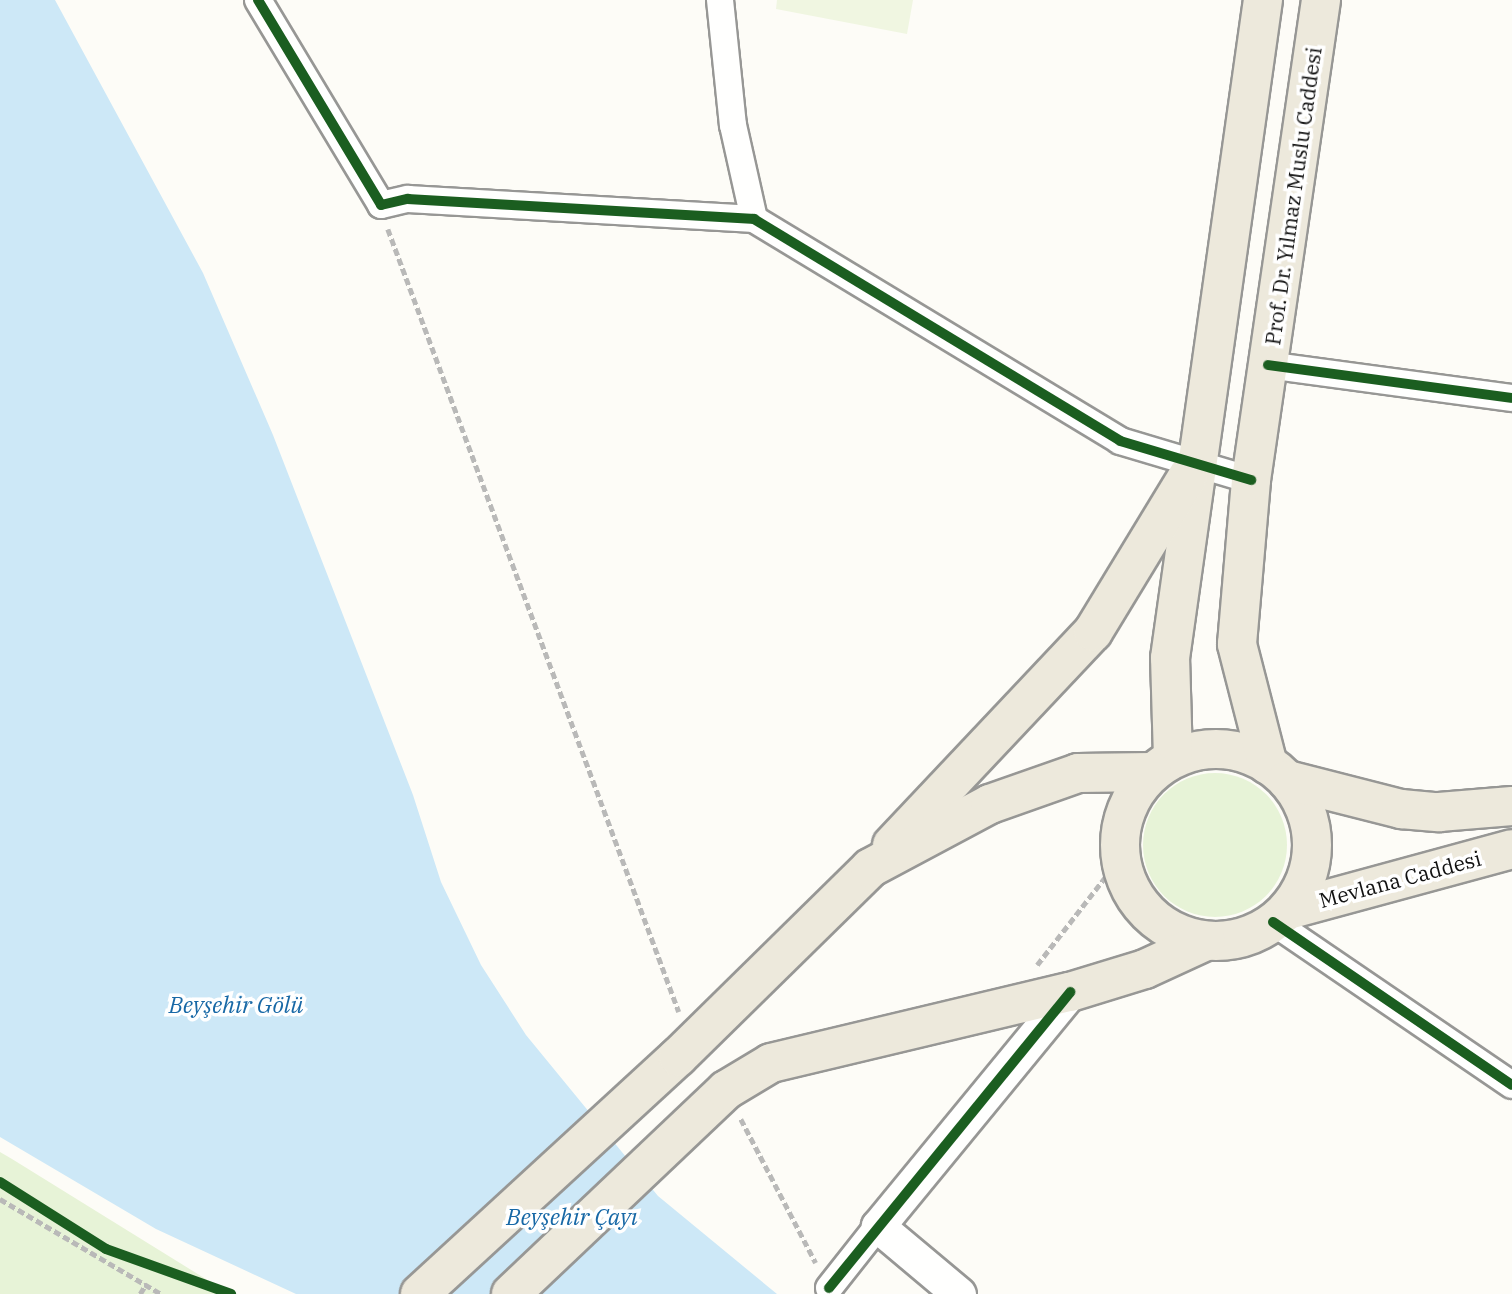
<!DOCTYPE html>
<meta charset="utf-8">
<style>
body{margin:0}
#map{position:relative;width:1512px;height:1294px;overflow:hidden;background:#fdfcf7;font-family:"IBM Plex Serif",serif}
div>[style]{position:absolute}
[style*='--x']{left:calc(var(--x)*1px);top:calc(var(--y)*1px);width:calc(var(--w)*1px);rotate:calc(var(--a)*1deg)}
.green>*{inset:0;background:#e7f3d7}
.round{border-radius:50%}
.pitch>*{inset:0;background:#f0f6e1}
.water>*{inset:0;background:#cde8f7}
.path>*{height:4.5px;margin-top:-2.25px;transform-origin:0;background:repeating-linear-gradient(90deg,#b9b9b8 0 7px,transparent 0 10.5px)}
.roads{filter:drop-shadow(2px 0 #979795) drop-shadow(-2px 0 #979795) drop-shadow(0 2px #979795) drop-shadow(0 -2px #979795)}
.minor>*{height:26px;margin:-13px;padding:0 13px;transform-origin:13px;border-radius:13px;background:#fffffe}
.tertiary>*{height:33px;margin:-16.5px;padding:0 16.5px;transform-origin:16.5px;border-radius:16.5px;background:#fffffe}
.primary>*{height:38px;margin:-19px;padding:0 19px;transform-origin:19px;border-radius:19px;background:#ede9dc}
.primary>.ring{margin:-19px;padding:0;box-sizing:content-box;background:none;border:38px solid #ede9dc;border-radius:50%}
.cycleway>*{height:10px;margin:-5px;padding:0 5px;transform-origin:5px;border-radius:5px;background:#1b5e20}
span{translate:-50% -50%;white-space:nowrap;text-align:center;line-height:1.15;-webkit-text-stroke:7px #fff;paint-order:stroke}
.street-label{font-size:21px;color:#111}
.water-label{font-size:23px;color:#1768a6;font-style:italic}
</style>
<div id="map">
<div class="green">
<div class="round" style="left:1143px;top:773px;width:144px;height:144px"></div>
<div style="clip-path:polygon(0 1152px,12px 1159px,230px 1294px,0 1294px)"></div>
</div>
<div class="pitch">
<div style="clip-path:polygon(777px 0,913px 0,907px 34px,776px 9px)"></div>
</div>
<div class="water">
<div style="clip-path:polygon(0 0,55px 0,203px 273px,273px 435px,413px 795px,441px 882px,481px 965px,526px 1035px,658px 1196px,777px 1294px,296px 1294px,156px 1229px,0 1137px)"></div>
</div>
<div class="path">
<div style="--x:388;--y:229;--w:835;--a:69.61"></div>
<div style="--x:1037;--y:965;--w:135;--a:-52.2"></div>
<div style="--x:741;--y:1119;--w:162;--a:62.5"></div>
<div style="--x:0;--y:1199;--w:187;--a:30.5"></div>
<div style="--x:140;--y:1294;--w:12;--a:-59"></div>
</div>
<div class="roads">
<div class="minor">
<div style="--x:258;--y:0;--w:239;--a:59"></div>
<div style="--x:381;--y:205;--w:28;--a:-13"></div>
<div style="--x:408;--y:199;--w:347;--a:3.3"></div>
<div style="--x:754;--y:219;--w:428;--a:31.2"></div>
<div style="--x:1120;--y:441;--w:137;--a:16.6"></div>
<div style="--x:720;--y:0;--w:126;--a:84.1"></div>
<div style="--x:733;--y:125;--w:96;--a:77.4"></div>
<div style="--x:1268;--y:365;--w:246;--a:7.7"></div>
<div style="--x:1273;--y:922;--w:289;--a:34.3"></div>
<div style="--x:829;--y:1288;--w:79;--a:-51.7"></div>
</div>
<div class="tertiary">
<div style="--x:959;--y:1294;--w:106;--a:-140"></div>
<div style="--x:878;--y:1226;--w:303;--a:-50.6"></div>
</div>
<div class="primary">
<div class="ring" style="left:1120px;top:749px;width:154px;height:154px"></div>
<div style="--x:1173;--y:758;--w:100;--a:-91.7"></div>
<div style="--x:1170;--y:658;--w:665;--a:-81.96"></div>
<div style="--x:1268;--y:765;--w:125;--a:-104.4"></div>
<div style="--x:1237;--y:644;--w:165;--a:-85.1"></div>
<div style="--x:1251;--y:480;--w:485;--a:-81.7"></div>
<div style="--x:1287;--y:780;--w:118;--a:14.3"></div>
<div style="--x:1401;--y:809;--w:38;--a:5"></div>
<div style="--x:1439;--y:812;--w:73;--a:-4.7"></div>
<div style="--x:892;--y:845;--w:293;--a:-46.7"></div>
<div style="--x:1093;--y:632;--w:183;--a:-58.7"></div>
<div style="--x:1288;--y:910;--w:232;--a:-15.2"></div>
<div style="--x:420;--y:1294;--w:350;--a:-42.6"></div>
<div style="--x:678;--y:1057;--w:269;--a:-44.5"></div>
<div style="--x:870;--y:868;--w:136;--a:-28.1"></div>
<div style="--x:990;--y:804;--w:93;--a:-19.4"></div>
<div style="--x:1078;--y:773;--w:74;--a:-0.8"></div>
<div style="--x:511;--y:1294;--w:296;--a:-43.5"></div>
<div style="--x:726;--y:1090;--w:52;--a:-31"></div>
<div style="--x:771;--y:1063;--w:307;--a:-13.4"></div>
<div style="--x:1070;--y:992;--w:78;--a:-17"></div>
<div style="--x:1145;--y:969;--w:67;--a:-24.7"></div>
</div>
</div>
<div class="cycleway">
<div style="--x:258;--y:0;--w:239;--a:59"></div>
<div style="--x:381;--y:205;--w:28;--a:-13"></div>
<div style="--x:408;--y:199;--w:347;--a:3.3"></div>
<div style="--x:754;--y:219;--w:428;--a:31.2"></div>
<div style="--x:1120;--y:441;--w:137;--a:16.6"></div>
<div style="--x:1268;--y:365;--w:246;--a:7.7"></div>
<div style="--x:1273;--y:922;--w:289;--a:34.3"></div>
<div style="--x:0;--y:1182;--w:125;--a:32.3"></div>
<div style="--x:106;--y:1249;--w:133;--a:19.8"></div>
<div style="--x:829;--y:1288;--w:382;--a:-50.8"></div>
</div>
<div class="street-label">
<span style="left:1293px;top:196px;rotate:-82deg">Prof. Dr. Yılmaz Muslu Caddesi</span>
<span style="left:1400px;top:879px;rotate:-15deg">Mevlana Caddesi</span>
</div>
<div class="water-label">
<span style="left:236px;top:1004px">Beyşehir Gölü</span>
<span style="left:572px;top:1216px">Beyşehir Çayı</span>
</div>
</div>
